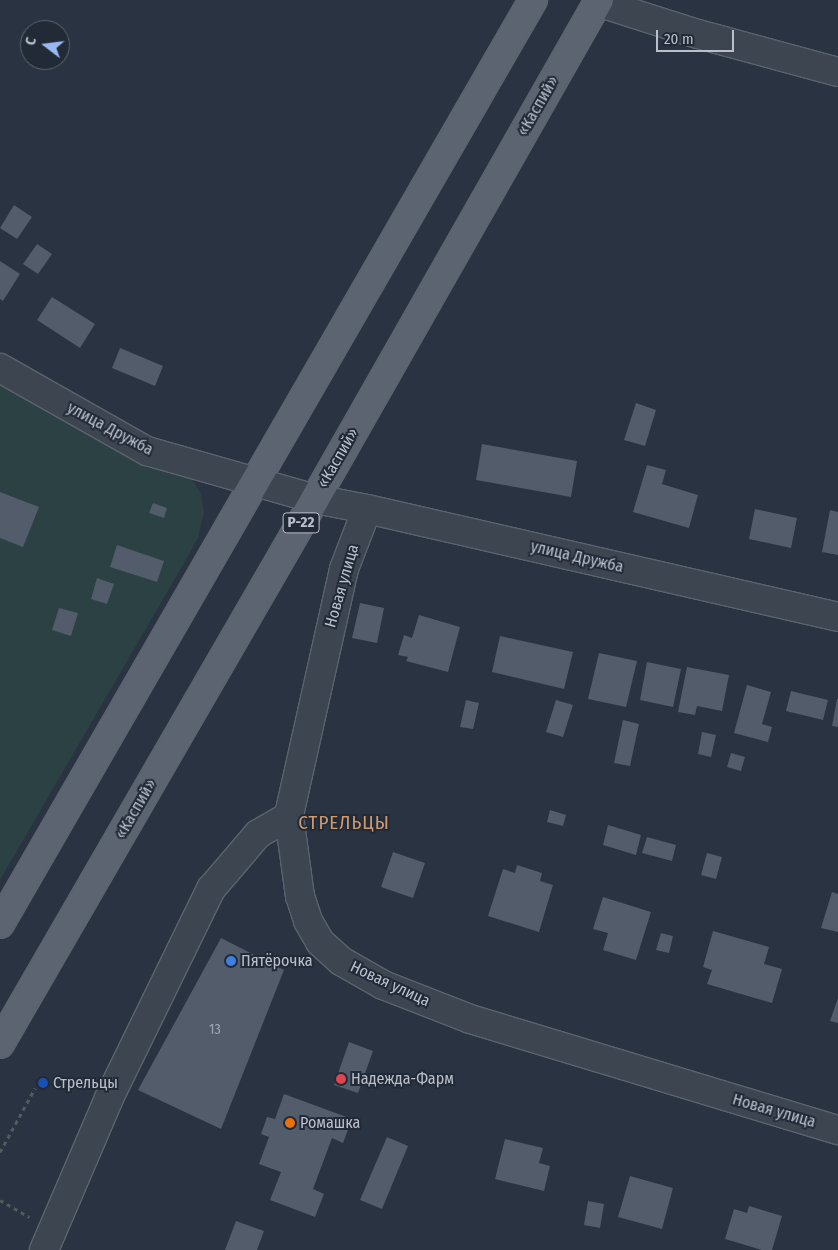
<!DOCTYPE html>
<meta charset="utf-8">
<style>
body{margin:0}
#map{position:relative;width:838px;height:1250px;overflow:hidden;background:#293341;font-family:"Fira Sans Condensed",sans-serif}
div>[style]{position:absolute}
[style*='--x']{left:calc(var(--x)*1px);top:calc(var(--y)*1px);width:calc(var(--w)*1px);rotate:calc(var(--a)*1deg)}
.green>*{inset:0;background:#2c4143}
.building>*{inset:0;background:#525c6b}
.path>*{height:3px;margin-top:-1.5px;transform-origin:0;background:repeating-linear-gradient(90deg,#4b5e60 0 4px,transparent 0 8px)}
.roads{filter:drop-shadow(1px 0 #5b636e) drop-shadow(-1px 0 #5b636e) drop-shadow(0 1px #5b636e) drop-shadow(0 -1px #5b636e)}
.street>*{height:28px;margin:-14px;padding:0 14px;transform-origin:14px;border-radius:14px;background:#3d4551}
.primary>*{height:28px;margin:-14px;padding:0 14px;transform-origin:14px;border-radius:14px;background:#5b6470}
.dots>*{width:14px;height:14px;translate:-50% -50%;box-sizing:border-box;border:2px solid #212a36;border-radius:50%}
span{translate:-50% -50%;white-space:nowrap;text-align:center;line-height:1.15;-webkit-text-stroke:4px #212a36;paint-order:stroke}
.number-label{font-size:14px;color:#a0a7b3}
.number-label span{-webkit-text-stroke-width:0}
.shield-label span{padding:1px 4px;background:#212a36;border:1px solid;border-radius:4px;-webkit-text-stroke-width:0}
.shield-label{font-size:15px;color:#bac0cb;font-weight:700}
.street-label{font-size:16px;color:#bac0cb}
.poi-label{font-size:16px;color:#bac0cb}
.left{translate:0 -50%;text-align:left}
.quarter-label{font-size:19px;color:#ce9a71;letter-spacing:1px}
.north{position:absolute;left:20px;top:20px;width:50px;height:50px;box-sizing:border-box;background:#212a36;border:1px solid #5e6672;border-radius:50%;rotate:285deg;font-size:14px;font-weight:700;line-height:20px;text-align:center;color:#bac0cb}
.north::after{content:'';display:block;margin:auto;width:18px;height:22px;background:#98baf1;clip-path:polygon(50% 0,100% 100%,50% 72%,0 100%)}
.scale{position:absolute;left:656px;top:30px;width:78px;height:22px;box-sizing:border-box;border:2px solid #bac0cb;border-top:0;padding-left:6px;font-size:15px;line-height:18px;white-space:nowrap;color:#bac0cb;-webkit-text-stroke:4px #212a36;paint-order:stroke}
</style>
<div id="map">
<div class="green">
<div style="clip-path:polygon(0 370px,186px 469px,201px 494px,204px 512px,198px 538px,183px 565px,0 880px)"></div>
</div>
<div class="building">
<div style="clip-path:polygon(14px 205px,32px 217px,17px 239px,0 228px)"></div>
<div style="clip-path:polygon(37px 244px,52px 254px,38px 274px,23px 264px)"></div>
<div style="clip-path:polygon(0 261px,20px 274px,3px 301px,0 299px)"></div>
<div style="clip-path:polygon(52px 297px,95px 324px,80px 348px,37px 320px)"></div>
<div style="clip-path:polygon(120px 348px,163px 366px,155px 386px,112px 368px)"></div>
<div style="clip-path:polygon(636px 403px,656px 410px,645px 446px,624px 440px)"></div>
<div style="clip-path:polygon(482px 444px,577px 461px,571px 497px,476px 480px)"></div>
<div style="clip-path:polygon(647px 465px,666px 470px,662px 484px,698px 495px,689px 528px,633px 512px)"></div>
<div style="clip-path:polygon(0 492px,39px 507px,23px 547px,0 538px)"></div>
<div style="clip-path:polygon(153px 503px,167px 508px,164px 518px,149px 513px)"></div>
<div style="clip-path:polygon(755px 509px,797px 518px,791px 548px,749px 539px)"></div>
<div style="clip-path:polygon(830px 510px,838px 512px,838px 555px,822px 552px)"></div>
<div style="clip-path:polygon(117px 545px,164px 561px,157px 582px,110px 567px)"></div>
<div style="clip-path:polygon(97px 578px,114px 584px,107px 604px,91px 599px)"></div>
<div style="clip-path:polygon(360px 603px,384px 608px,377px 643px,352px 638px)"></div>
<div style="clip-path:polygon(59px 608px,78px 613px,71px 636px,52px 630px)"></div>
<div style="clip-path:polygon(419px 615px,460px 627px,448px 672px,406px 661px,408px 657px,398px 655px,404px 635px,412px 638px)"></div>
<div style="clip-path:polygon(500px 636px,573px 652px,564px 689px,492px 672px)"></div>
<div style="clip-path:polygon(599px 653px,637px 661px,626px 707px,588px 699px)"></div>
<div style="clip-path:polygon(647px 662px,681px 669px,673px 707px,640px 700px)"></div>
<div style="clip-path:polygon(687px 667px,729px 675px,722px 711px,697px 706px,695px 715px,678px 712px)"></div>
<div style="clip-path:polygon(747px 685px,771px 692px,762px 724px,772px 727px,768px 742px,734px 733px)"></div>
<div style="clip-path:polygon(791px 691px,828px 700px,823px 720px,786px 711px)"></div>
<div style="clip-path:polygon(837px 699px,838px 699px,838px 727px,832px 726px)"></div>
<div style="clip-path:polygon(466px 700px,479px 703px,473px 729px,460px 727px)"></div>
<div style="clip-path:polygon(556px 700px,573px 705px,563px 737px,546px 732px)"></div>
<div style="clip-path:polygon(623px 720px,639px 724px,630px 766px,614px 763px)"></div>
<div style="clip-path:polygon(702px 732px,716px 735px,711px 757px,698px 754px)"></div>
<div style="clip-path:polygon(731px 753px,745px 757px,741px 771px,727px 767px)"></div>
<div style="clip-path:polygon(550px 810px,566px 815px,563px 826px,547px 822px)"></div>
<div style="clip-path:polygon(608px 825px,641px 835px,636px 855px,603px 845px)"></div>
<div style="clip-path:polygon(647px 837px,676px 845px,672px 861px,642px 853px)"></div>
<div style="clip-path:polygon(393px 852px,425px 863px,413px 898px,381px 887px)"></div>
<div style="clip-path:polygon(707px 853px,722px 857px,716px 879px,701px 875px)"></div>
<div style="clip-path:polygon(517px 865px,542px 873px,540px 881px,553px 885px,539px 932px,488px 916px,503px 869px,515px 873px)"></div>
<div style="clip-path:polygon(832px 892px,838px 894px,838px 932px,821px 928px)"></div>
<div style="clip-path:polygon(603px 897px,651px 912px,636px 960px,603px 950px,608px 933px,593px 929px)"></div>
<div style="clip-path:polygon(713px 931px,769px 947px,764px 964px,782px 969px,772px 1003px,707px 984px,712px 970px,703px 967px)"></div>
<div style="clip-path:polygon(661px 933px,673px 936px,669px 953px,656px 950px)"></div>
<div style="clip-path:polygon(221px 938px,284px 970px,221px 1129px,138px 1090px)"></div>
<div style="clip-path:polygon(838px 998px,838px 1023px,830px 1021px)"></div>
<div style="clip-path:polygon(349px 1042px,373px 1051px,358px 1093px,334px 1085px)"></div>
<div style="clip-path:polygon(284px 1094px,352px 1119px,343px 1143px,332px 1138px,313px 1189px,324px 1194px,315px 1217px,270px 1200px,281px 1172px,259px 1164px,269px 1137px,261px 1134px,267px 1117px,275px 1119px)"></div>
<div style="clip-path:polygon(387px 1137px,408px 1146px,382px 1209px,360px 1200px)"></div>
<div style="clip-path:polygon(505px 1139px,543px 1148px,539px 1163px,550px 1166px,544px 1191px,495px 1179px)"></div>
<div style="clip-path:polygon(630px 1176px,673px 1188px,662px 1229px,618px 1217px)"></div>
<div style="clip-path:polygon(588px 1201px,604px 1204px,600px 1228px,584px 1225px)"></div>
<div style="clip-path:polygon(749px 1206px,782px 1216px,772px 1250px,762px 1250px,725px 1239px,734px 1209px,747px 1213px)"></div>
<div style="clip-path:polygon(236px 1221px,264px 1231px,257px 1250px,225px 1250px)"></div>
</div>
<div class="path">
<div style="--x:0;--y:1152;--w:73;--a:-61.3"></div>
<div style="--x:0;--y:1200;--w:34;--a:30"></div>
</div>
<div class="roads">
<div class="street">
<div style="--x:597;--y:2;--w:106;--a:17.6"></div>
<div style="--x:698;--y:34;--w:145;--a:15.2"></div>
<div style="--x:0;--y:368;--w:169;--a:29.5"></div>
<div style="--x:147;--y:451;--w:175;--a:15.9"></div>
<div style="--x:315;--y:499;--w:53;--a:10.9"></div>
<div style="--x:367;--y:509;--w:483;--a:12.9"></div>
<div style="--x:367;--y:509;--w:64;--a:111"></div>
<div style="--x:344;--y:569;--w:253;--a:102.6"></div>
<div style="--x:289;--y:816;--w:81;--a:82.2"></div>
<div style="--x:300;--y:896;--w:26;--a:72"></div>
<div style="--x:308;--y:921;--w:24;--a:60"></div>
<div style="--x:320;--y:942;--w:28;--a:42"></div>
<div style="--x:341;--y:961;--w:48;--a:29.7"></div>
<div style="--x:383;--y:985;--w:93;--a:21.3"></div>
<div style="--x:470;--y:1019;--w:384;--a:16.8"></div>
<div style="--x:44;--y:1250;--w:165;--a:-66.8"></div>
<div style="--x:109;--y:1098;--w:233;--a:-64"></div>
<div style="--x:211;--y:889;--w:72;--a:-49.5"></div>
<div style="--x:258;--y:834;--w:36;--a:-30"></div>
</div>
<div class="primary">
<div style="--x:0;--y:924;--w:1067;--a:-60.02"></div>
<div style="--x:0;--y:1044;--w:629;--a:-59.97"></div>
<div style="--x:315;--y:499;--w:574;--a:-60.35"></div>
</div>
</div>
<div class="dots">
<div style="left:231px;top:961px;background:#3f7fe0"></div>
<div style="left:341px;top:1079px;background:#e0444e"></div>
<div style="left:43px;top:1083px;background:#1a4fb4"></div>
<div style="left:290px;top:1123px;background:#e8710a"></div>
</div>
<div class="number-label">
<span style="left:215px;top:1030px">13</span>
</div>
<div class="shield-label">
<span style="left:301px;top:523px">Р-22</span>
</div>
<div class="street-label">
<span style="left:538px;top:106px;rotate:-60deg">«Каспий»</span>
<span style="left:110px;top:429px;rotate:28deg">улица Дружба</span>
<span style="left:338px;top:458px;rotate:-60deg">«Каспий»</span>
<span style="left:577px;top:557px;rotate:13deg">улица Дружба</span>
<span style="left:342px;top:586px;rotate:-74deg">Новая улица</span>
<span style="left:136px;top:809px;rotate:-60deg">«Каспий»</span>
<span style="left:390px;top:984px;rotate:25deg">Новая улица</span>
<span style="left:774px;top:1111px;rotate:16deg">Новая улица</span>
</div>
<div class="poi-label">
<span class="left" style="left:241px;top:961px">Пятёрочка</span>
<span class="left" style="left:351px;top:1079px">Надежда-Фарм</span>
<span class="left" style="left:53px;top:1083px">Стрельцы</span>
<span class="left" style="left:300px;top:1123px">Ромашка</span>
</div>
<div class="quarter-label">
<span style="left:344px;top:823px">СТРЕЛЬЦЫ</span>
</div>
<div class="north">С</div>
<div class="scale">20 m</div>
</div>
